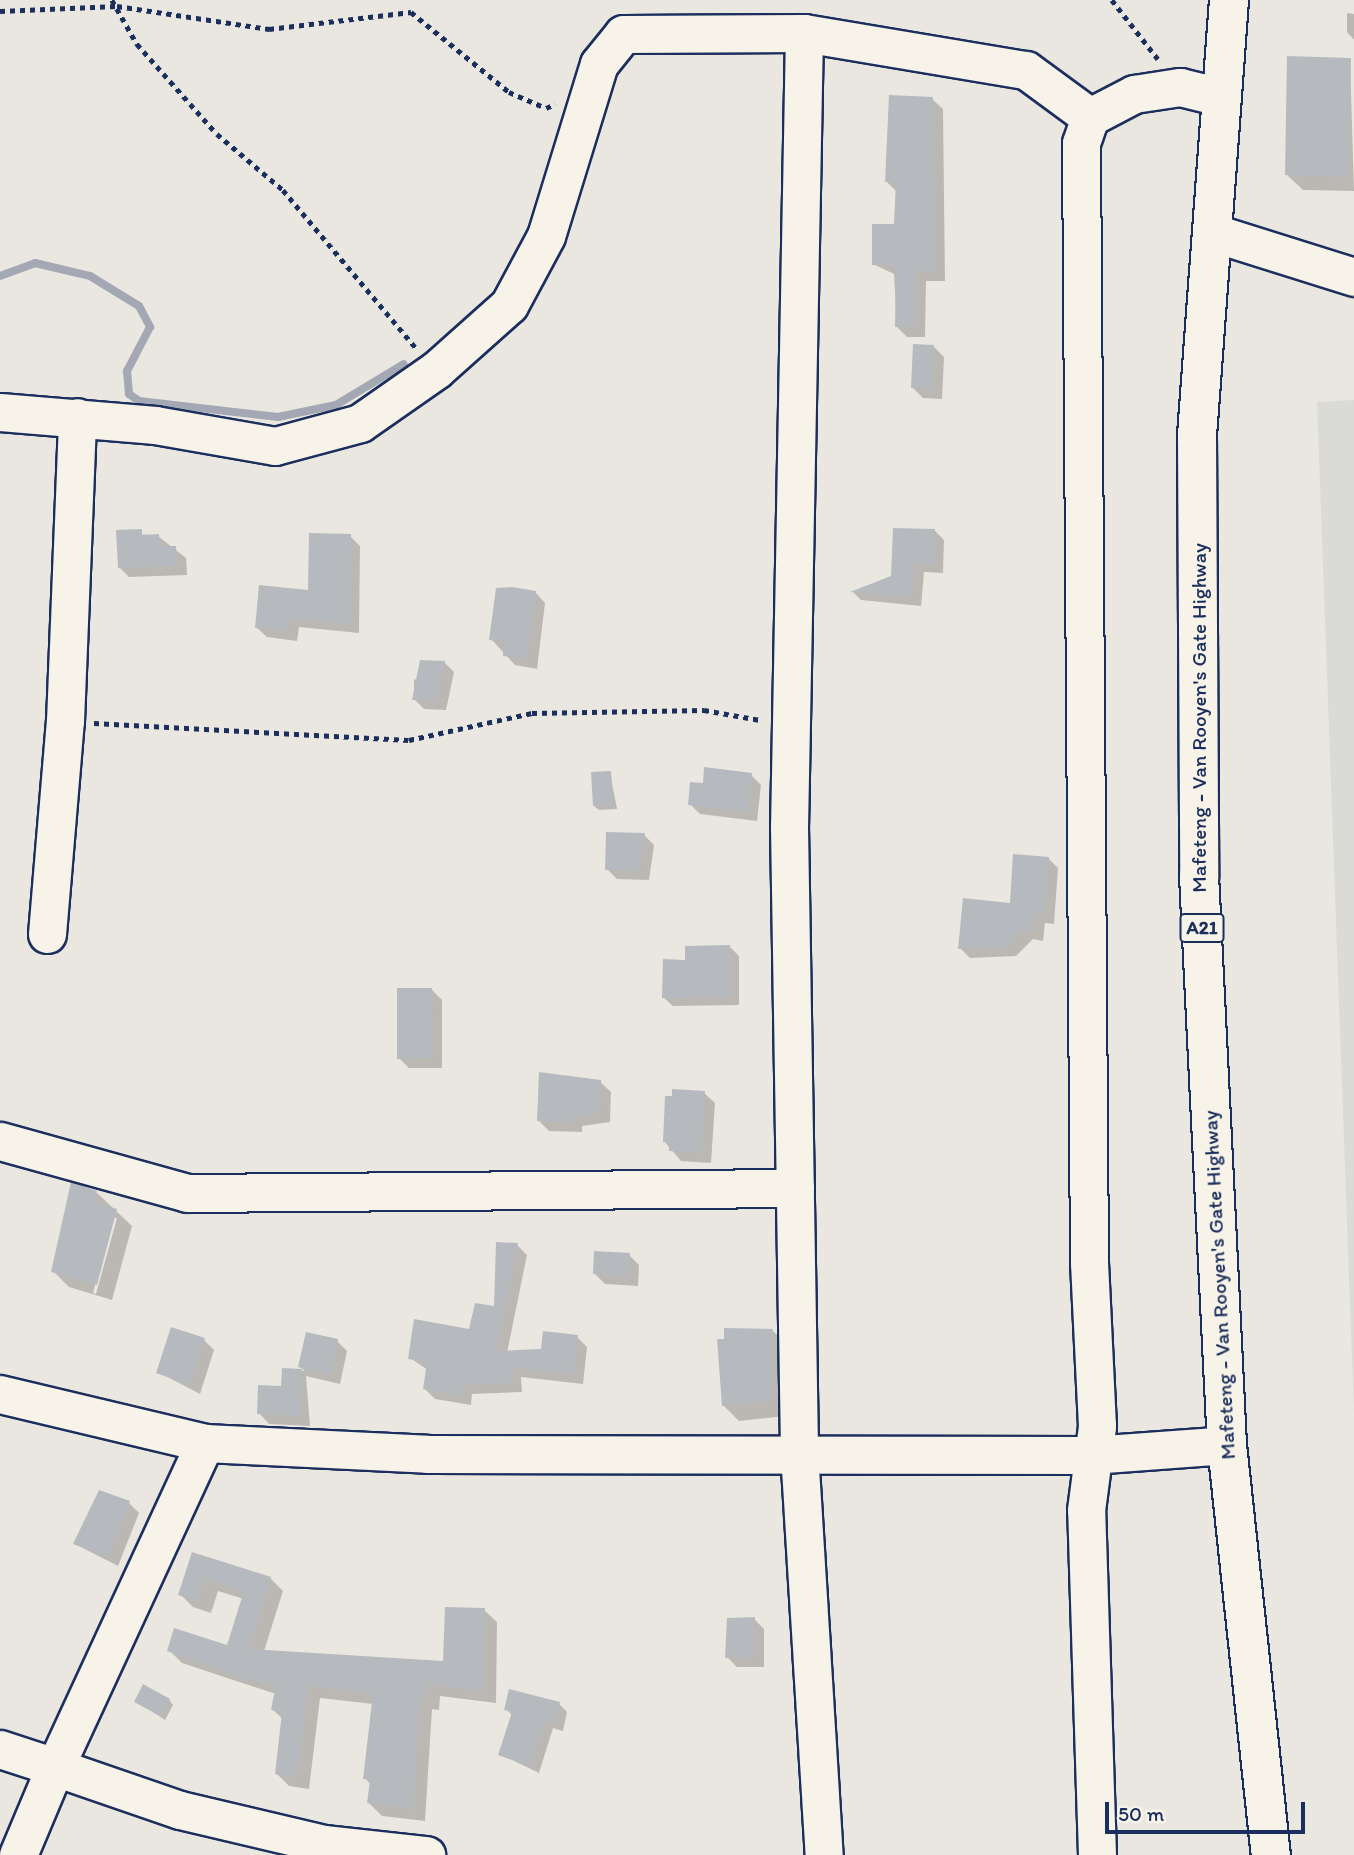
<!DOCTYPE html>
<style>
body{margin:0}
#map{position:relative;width:1354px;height:1855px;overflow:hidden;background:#eae7e0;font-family:Itim,sans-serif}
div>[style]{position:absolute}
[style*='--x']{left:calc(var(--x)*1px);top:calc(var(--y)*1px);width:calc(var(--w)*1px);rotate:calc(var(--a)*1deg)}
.built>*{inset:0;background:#dadad6}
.shadow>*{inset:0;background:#0003}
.stream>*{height:8px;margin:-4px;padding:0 4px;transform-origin:4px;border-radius:4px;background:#a3a8b4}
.building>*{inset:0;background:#b6babf}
.path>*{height:4.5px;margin-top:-2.25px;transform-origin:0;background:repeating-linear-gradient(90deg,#1b2f5e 0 5px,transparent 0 10px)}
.roads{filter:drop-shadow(2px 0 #1b2f5e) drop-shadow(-2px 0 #1b2f5e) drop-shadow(0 2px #1b2f5e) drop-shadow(0 -2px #1b2f5e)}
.minor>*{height:37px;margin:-18.5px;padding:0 18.5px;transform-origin:18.5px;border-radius:18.5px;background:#f7f3e8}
.major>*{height:38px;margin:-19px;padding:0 19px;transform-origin:19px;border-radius:19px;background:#f7f3e8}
span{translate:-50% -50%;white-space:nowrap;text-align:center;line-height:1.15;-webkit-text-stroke:6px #f7f3e8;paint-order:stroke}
.shield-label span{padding:2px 5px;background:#f7f3e8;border:2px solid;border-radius:5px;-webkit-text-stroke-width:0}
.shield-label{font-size:19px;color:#1b2f5e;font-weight:700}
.street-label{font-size:21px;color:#1b2f5e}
.scale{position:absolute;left:1105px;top:1802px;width:200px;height:32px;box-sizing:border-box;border:4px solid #1b2f5e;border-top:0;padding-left:9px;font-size:21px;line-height:24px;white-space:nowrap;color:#1b2f5e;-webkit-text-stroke:5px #f7f3e8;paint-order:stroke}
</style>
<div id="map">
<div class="built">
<div style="clip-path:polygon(1354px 400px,1354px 1414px,1317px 402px)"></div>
</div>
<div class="shadow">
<div style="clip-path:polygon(1347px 13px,1354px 14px,1354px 40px,1347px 32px)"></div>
<div style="clip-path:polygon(1350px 59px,1354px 191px,1303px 190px,1287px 175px)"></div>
<div style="clip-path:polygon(932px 99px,943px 109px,945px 281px,926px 281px,925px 337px,907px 337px,897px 327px,894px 274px,873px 264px,895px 226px,897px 192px,886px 181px)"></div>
<div style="clip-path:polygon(934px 347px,944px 357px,942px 399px,923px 398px,913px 388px)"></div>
<div style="clip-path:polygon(935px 531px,944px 540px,943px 573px,924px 572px,921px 606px,861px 600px,853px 592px,893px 578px)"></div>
<div style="clip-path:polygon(117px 532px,158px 536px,186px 558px,187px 575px,129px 577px,119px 567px)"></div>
<div style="clip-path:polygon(350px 536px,360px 546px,359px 633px,299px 627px,297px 641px,267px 637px,256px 627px,310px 592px)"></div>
<div style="clip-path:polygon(535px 592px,545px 603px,537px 669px,515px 665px,491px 639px)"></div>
<div style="clip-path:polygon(444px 662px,454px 672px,446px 710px,424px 709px,414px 699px,414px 680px)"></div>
<div style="clip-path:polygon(610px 773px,617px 809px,599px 810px,594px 806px)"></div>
<div style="clip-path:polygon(751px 775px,761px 785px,757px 821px,700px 814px,690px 804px)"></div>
<div style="clip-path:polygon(644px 835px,654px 845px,649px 880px,617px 879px,607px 869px)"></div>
<div style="clip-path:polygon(1048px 858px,1058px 868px,1054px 924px,1045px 923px,1043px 941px,1033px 939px,1016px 956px,970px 958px,960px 948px,1011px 905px)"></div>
<div style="clip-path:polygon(730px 947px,739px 956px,739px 1005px,673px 1006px,664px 998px,687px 961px)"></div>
<div style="clip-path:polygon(432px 990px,442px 1000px,442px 1068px,409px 1068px,399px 1058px)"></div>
<div style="clip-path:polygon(600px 1082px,611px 1092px,610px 1122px,582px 1126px,582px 1132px,549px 1131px,539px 1121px)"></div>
<div style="clip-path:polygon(704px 1093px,715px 1103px,711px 1163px,681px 1161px,664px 1141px)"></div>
<div style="clip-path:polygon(evenodd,96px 1192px,132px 1226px,112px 1300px,69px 1287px,53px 1271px,96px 1192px,113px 1218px,117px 1218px,96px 1294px,93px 1293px,113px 1218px)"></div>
<div style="clip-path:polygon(517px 1245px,527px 1255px,507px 1353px,542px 1351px,577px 1337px,587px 1347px,583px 1384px,521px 1377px,522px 1392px,472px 1394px,471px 1405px,435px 1399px,425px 1389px,428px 1370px,410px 1358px,471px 1331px,495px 1308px)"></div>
<div style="clip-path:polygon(629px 1255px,639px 1265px,638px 1286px,605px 1284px,594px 1273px)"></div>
<div style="clip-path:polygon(773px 1331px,788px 1346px,786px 1416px,739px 1421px,723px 1405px)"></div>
<div style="clip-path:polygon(204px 1340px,214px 1350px,200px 1394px,158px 1372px)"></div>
<div style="clip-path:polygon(337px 1341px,347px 1351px,340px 1384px,306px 1376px,310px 1426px,269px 1424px,259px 1413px,283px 1388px,283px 1370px,305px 1371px,300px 1367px)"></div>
<div style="clip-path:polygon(129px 1503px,139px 1513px,118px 1566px,75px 1544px)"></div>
<div style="clip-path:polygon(193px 1554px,270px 1578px,283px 1591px,264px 1651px,445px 1663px,484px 1610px,497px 1622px,496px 1703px,440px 1696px,439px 1710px,432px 1709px,425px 1821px,382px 1816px,369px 1803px,371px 1785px,365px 1778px,373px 1704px,320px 1698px,309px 1789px,289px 1786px,276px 1773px,283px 1719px,273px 1710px,276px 1694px,182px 1663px,169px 1650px,228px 1647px,244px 1599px,218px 1591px,211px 1613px,193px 1607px,180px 1594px)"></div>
<div style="clip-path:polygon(754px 1619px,764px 1629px,764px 1667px,737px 1667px,727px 1657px)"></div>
<div style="clip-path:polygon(169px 1700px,173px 1705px,165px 1720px,136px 1701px)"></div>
<div style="clip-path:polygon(559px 1704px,567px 1712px,563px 1731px,553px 1728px,539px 1773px,500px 1754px,513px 1716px,506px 1709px)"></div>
</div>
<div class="stream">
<div style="--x:0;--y:276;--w:37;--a:-20"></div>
<div style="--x:35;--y:263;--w:57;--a:13.3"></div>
<div style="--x:90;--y:276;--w:57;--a:31.5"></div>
<div style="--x:139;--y:306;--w:24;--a:62"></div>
<div style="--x:150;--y:327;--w:50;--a:117.6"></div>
<div style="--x:127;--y:371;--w:23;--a:85"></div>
<div style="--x:129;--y:394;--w:12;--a:35"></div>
<div style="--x:139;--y:401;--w:140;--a:6.6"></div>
<div style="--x:278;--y:417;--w:59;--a:-11.7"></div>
<div style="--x:336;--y:405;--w:79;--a:-31.1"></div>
</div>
<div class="building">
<div style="clip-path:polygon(1287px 56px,1351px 58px,1348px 177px,1285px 175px)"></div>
<div style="clip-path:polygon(889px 95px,933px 97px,935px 271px,916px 271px,915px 327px,895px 327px,896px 271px,892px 265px,872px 265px,872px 224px,894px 224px,896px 182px,885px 182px)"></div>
<div style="clip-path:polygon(913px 344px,934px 345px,932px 390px,911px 388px)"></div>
<div style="clip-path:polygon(893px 528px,935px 529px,934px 565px,915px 564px,912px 597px,850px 592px,891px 576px)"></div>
<div style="clip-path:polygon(142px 529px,142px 535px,159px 534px,159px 546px,176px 546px,177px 566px,118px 568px,116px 530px)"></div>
<div style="clip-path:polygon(309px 533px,351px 534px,350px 624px,289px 618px,288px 631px,255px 628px,259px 585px,308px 590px)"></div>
<div style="clip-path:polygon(512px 587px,536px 591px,527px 659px,503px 656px,504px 642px,489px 640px,496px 588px)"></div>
<div style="clip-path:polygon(420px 660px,445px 661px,436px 700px,412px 700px)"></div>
<div style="clip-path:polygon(704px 767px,752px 773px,747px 812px,688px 805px,690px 782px,703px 783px)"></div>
<div style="clip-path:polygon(611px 771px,613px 805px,593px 806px,591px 772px)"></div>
<div style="clip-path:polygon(606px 832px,645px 833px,639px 871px,605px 870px)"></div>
<div style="clip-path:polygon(1013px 854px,1049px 857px,1044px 915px,1035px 914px,1033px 932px,1022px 930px,1006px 947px,958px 949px,963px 898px,1010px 903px)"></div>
<div style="clip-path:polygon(730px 945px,731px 997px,662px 998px,663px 959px,685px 960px,685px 946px)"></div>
<div style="clip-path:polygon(397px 988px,432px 988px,433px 1058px,397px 1059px)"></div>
<div style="clip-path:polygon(539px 1072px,601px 1080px,600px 1112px,572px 1117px,572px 1123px,537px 1121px)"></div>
<div style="clip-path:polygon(672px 1089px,705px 1091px,701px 1153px,669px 1151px,669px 1142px,663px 1142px,665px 1096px,672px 1096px)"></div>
<div style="clip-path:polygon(71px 1182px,97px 1191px,93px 1202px,117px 1209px,97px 1285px,51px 1272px)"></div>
<div style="clip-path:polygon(496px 1242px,518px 1243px,496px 1351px,541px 1349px,543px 1331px,578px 1335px,573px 1375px,512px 1368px,513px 1383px,463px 1385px,462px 1396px,423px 1389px,427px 1362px,408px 1359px,414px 1319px,469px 1329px,475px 1303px,494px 1306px)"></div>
<div style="clip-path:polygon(594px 1251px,630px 1253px,628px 1276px,593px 1274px)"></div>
<div style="clip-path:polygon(171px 1327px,205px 1338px,190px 1385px,156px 1373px)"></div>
<div style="clip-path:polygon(724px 1328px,773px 1329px,771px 1401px,722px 1406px,717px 1339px,724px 1339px)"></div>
<div style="clip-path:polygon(306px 1332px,338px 1339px,331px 1375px,298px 1367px)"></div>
<div style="clip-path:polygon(282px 1368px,302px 1369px,300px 1416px,257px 1414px,258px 1385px,281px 1386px)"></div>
<div style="clip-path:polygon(99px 1490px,130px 1501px,108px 1557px,73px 1544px)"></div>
<div style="clip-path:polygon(192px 1552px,271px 1577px,249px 1649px,443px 1661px,445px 1607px,485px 1608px,483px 1691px,427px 1684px,426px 1698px,420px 1697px,413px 1809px,367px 1803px,370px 1780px,363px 1779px,373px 1693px,308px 1686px,297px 1777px,275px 1774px,282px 1712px,271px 1710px,276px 1684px,250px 1681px,167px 1651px,174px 1628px,227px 1645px,244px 1591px,205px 1579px,198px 1601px,178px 1595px)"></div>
<div style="clip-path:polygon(755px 1617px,754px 1657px,725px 1658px,727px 1618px)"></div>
<div style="clip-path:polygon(143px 1684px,170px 1699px,160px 1716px,134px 1702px)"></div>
<div style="clip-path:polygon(509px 1689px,560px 1702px,555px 1724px,545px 1721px,530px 1766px,498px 1755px,512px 1712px,504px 1710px)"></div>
</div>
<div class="path">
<div style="--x:112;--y:0;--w:51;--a:60.4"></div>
<div style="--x:137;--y:44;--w:120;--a:48.4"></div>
<div style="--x:217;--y:134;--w:87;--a:40.3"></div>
<div style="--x:283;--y:190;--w:208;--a:49.9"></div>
<div style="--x:1112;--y:0;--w:75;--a:52.1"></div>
<div style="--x:0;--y:11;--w:117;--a:-2.4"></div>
<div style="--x:117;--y:6;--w:154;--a:8.6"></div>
<div style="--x:269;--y:29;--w:143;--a:-6.8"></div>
<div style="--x:411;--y:12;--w:127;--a:39.2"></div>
<div style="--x:509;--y:92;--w:40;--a:23.4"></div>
<div style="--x:546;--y:108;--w:10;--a:-24"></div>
<div style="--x:94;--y:723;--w:315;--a:3.1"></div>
<div style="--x:409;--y:740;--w:126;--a:-12.4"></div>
<div style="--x:532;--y:713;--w:172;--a:-1"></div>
<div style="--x:704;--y:710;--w:57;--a:10.1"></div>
</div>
<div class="roads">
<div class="minor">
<div style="--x:804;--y:33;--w:793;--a:91.08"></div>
<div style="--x:789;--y:826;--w:625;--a:89.08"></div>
<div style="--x:799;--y:1451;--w:405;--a:86.5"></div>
<div style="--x:1217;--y:234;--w:144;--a:17.4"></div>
<div style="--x:0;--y:412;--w:156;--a:4.8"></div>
<div style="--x:155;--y:425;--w:122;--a:9.9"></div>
<div style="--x:275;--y:446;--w:88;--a:-15.1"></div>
<div style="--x:360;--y:423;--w:93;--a:-34.9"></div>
<div style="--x:436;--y:370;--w:98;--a:-41.7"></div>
<div style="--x:509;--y:305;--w:78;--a:-61.8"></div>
<div style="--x:546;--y:236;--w:180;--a:-72.9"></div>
<div style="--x:599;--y:64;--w:38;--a:-51"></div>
<div style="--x:623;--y:34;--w:181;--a:-0.3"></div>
<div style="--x:804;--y:33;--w:225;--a:9.5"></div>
<div style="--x:1026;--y:70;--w:79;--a:36.3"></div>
<div style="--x:47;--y:934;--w:214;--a:-85.2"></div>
<div style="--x:65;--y:721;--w:304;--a:-87.7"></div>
<div style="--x:0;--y:1141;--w:194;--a:15.5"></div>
<div style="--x:187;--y:1193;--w:608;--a:-0.47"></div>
<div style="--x:0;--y:1394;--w:211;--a:13.4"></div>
<div style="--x:0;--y:1749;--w:58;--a:18.1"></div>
<div style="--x:55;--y:1767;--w:357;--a:-65.2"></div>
<div style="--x:205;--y:1443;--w:222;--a:2.8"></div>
<div style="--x:427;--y:1454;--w:664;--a:0.09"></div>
<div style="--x:1091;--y:1455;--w:136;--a:-4.2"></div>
<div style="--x:18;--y:1855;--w:95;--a:-67.2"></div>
<div style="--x:55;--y:1767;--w:132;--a:19"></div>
<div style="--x:180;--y:1810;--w:148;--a:13.3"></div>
<div style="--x:324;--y:1844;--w:103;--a:6.2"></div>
<div style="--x:1097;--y:1855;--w:345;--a:-91.8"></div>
<div style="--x:1086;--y:1510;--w:85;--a:-82.5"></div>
<div style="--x:1097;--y:1426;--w:163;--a:-92.8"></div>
<div style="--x:1089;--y:1263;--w:1120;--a:-90.41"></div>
<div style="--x:1081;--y:143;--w:28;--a:-71"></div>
<div style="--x:1090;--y:117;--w:50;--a:-27.6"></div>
<div style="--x:1134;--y:94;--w:47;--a:-8.7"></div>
<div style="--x:1180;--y:87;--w:42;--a:13.7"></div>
</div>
<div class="major">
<div style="--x:1229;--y:0;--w:437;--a:94.2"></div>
<div style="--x:1197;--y:436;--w:439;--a:89.7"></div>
<div style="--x:1199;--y:875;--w:571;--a:87.19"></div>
<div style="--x:1227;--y:1445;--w:412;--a:83.9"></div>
</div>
</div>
<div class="shield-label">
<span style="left:1202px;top:928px">A21</span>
</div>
<div class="street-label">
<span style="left:1199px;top:718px;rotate:-90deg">Mafeteng - Van Rooyen's Gate Highway</span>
<span style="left:1219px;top:1285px;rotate:-93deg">Mafeteng - Van Rooyen's Gate Highway</span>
</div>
<div class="scale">50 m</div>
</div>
